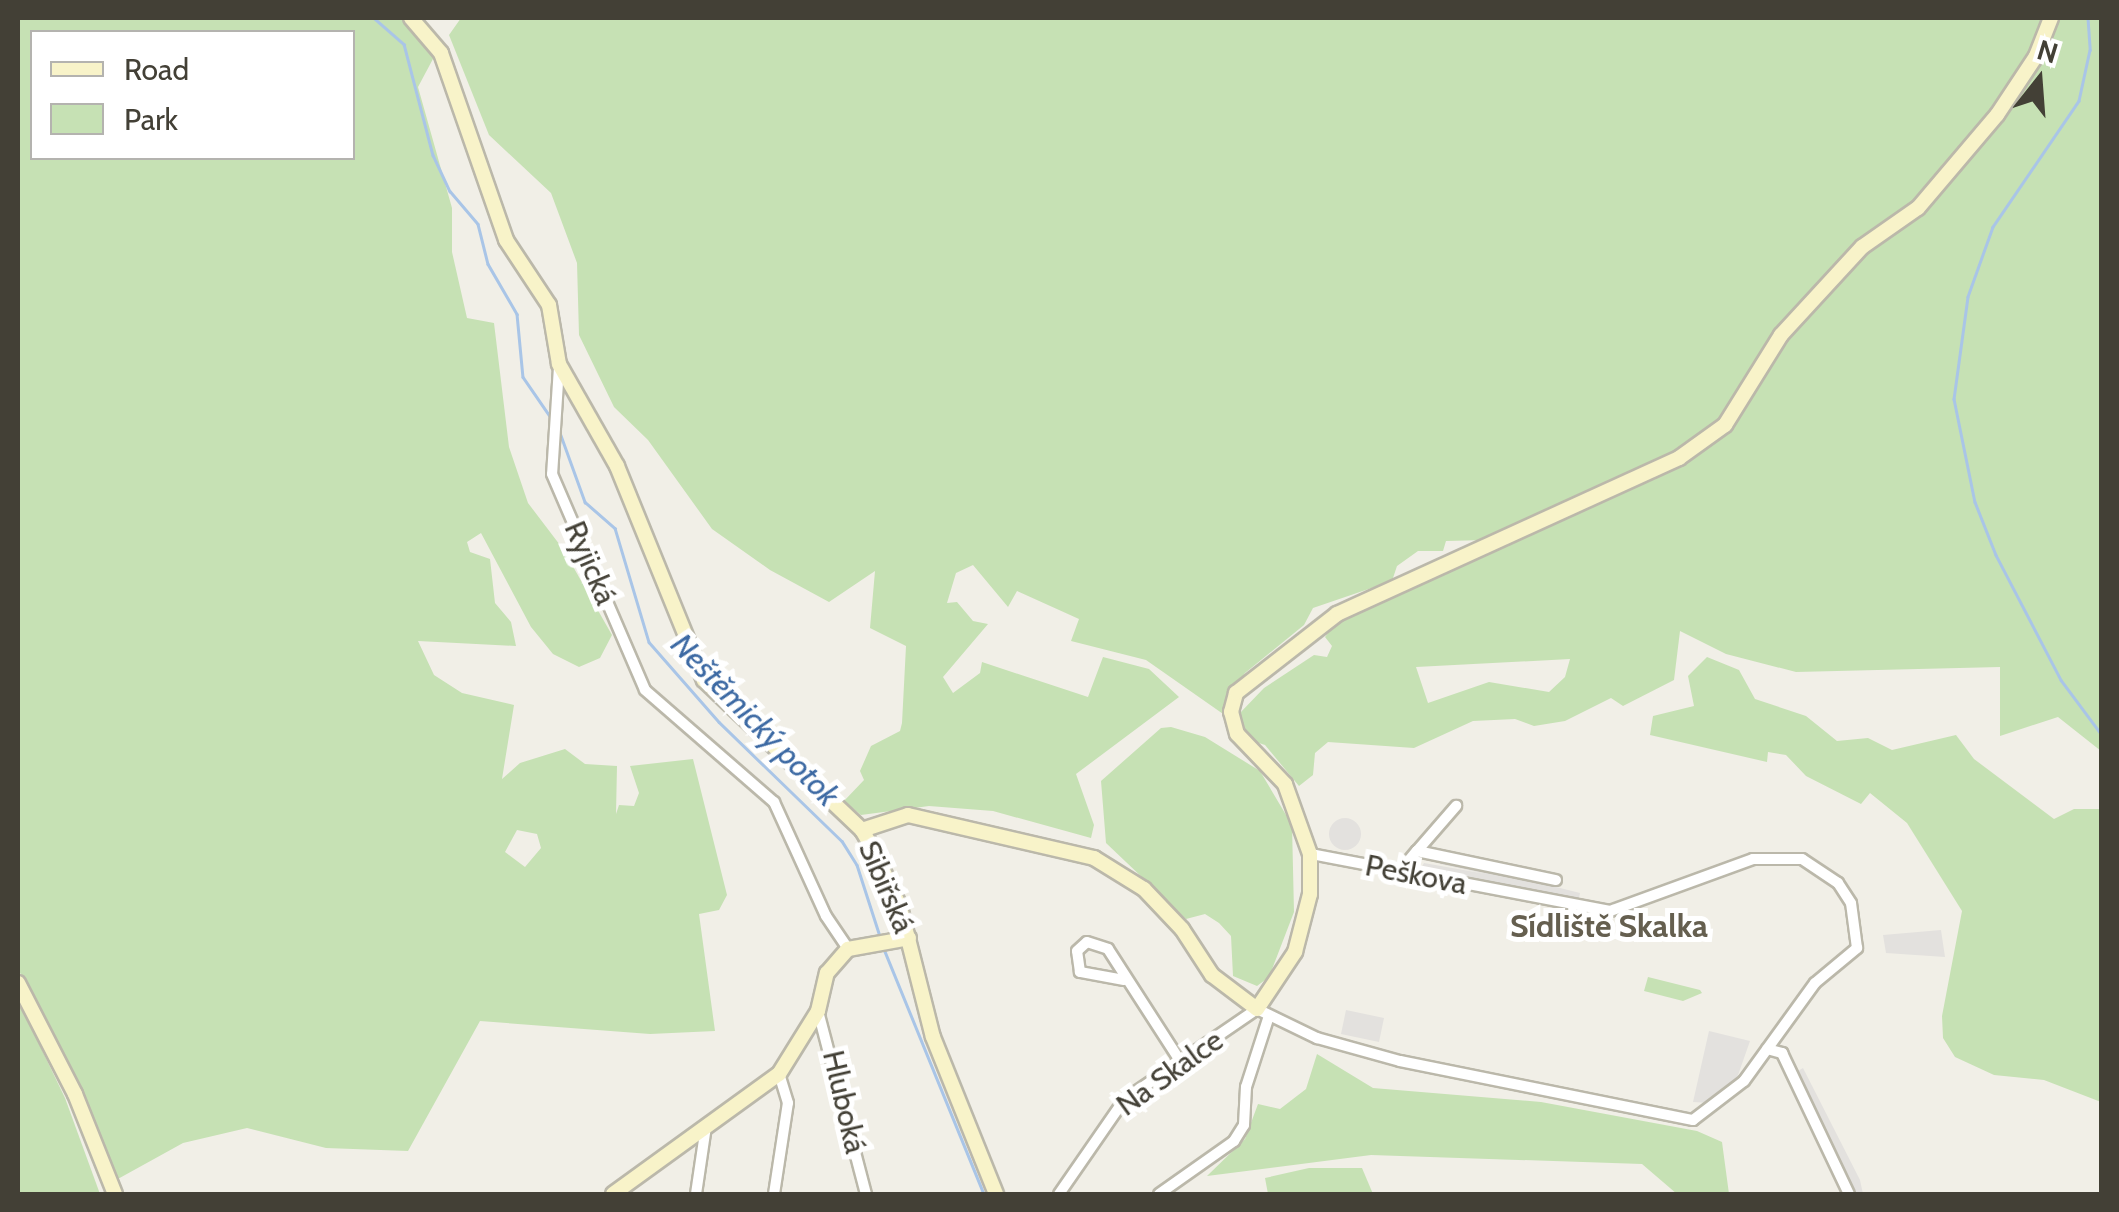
<!DOCTYPE html>
<meta charset="utf-8">
<style>
body{margin:0}
#map{position:relative;width:2119px;height:1212px;overflow:hidden;background:#f1efe7;font-family:Cabin,sans-serif}
div>[style]{position:absolute}
[style*='--x']{left:calc(var(--x)*1px);top:calc(var(--y)*1px);width:calc(var(--w)*1px);rotate:calc(var(--a)*1deg)}
.green>*{inset:0;background:#c6e1b4}
.parking>*{inset:0;background:#e3e1de}
.round{border-radius:50%}
.stream>*{height:2.5px;margin:-1.25px;padding:0 1.25px;transform-origin:1.25px;border-radius:1.25px;background:#a9c5e7}
.roads{filter:drop-shadow(2px 0 #bbb8aa) drop-shadow(-2px 0 #bbb8aa) drop-shadow(0 2px #bbb8aa) drop-shadow(0 -2px #bbb8aa)}
.street>*{height:10px;margin:-5px;padding:0 5px;transform-origin:5px;border-radius:5px;background:#fff}
.secondary>*{height:14px;margin:-7px;padding:0 7px;transform-origin:7px;border-radius:7px;background:#f8f3c9}
span{translate:-50% -50%;white-space:nowrap;text-align:center;line-height:1.15;-webkit-text-stroke:10px #fff;paint-order:stroke}
.street-label{font-size:30px;color:#434036}
.water-label{font-size:32px;color:#3c69a3;font-style:italic}
.neighbourhood-label{font-size:32px;color:#655f4f;font-weight:700}
.frame{position:absolute;inset:0;border:20px solid #434036;pointer-events:none}
.legend{position:absolute;left:30px;top:30px;width:325px;height:130px;box-sizing:border-box;background:#fff;border:2px solid #b4b3af;margin:0;padding:12px 18px;list-style:none;font-size:30px;color:#434036}
.legend li{display:flex;align-items:center;gap:20px;height:50px}
.legend b{width:50px;border:2px solid #b4b3af}
.north{position:absolute;left:1989px;top:30px;width:100px;height:100px;-webkit-text-stroke:8px #fff;paint-order:stroke;rotate:17deg;font-size:28px;font-weight:700;line-height:40px;text-align:center;color:#434036}
.north::after{content:'';display:block;margin:auto;width:35px;height:45px;background:#434036;clip-path:polygon(50% 0,100% 100%,50% 72%,0 100%)}
</style>
<div id="map">
<div class="green">
<div style="clip-path:polygon(evenodd,18px 18px,402px 18px,434px 57px,418px 87px,452px 208px,452px 252px,467px 318px,494px 323px,509px 447px,528px 503px,563px 549px,612px 635px,600px 658px,579px 667px,553px 654px,531px 627px,481px 533px,467px 542px,470px 552px,490px 559px,495px 603px,511px 622px,516px 646px,418px 641px,434px 675px,462px 693px,514px 705px,502px 779px,520px 763px,565px 749px,585px 764px,617px 766px,616px 814px,619px 805px,634px 806px,639px 793px,630px 766px,693px 759px,727px 895px,719px 910px,699px 914px,715px 1031px,650px 1034px,480px 1021px,408px 1151px,326px 1148px,247px 1128px,183px 1143px,116px 1180px,81px 1091px,18px 969px,18px 18px,32px 32px,352px 32px,352px 158px,32px 158px,32px 32px,18px 18px,517px 830px,537px 834px,541px 848px,525px 867px,505px 852px,517px 830px)"></div>
<div style="clip-path:polygon(461px 18px,2045px 18px,2032px 53px,1993px 111px,1914px 204px,1777px 331px,1721px 421px,1676px 454px,1486px 540px,1446px 541px,1443px 551px,1418px 551px,1397px 566px,1392px 581px,1313px 608px,1304px 625px,1245px 673px,1230px 693px,1226px 716px,1146px 660px,1071px 641px,1079px 619px,1017px 591px,1008px 607px,973px 565px,956px 573px,947px 603px,957px 602px,973px 621px,988px 624px,943px 677px,953px 693px,980px 673px,982px 662px,1088px 697px,1103px 657px,1149px 669px,1179px 697px,1076px 774px,1094px 825px,1091px 838px,993px 811px,929px 806px,861px 815px,844px 801px,864px 780px,860px 771px,871px 746px,900px 731px,902px 723px,906px 646px,870px 628px,875px 571px,829px 602px,770px 570px,712px 529px,648px 440px,614px 407px,579px 335px,577px 263px,551px 193px,489px 135px,449px 35px)"></div>
<div style="clip-path:polygon(evenodd,2057px 18px,2101px 18px,2101px 751px,2058px 717px,2000px 736px,2000px 667px,1796px 672px,1726px 654px,1680px 631px,1674px 680px,1623px 706px,1611px 698px,1565px 721px,1534px 726px,1515px 719px,1473px 721px,1414px 748px,1328px 742px,1315px 753px,1313px 775px,1299px 786px,1265px 745px,1250px 740px,1239px 714px,1264px 688px,1314px 655px,1327px 657px,1332px 646px,1325px 637px,1340px 618px,1729px 429px,1785px 339px,1865px 251px,1922px 212px,2041px 59px,2057px 18px,1570px 659px,1565px 677px,1549px 692px,1489px 682px,1428px 703px,1416px 667px,1570px 659px)"></div>
<div style="clip-path:polygon(1707px 657px,1739px 670px,1755px 699px,1806px 716px,1837px 741px,1868px 738px,1892px 750px,1956px 735px,1974px 759px,2054px 819px,2074px 809px,2101px 809px,2101px 1102px,2044px 1080px,1994px 1075px,1955px 1057px,1943px 1038px,1942px 1016px,1962px 911px,1907px 823px,1870px 793px,1861px 804px,1806px 776px,1786px 755px,1768px 752px,1767px 762px,1650px 735px,1653px 716px,1694px 706px,1688px 676px)"></div>
<div style="clip-path:polygon(1171px 727px,1205px 737px,1260px 771px,1292px 825px,1294px 912px,1269px 977px,1257px 986px,1233px 976px,1231px 936px,1219px 923px,1205px 914px,1186px 919px,1106px 843px,1101px 781px,1161px 728px)"></div>
<div style="clip-path:polygon(1648px 977px,1700px 990px,1702px 993px,1683px 1001px,1644px 991px)"></div>
<div style="clip-path:polygon(18px 1000px,65px 1098px,100px 1194px,18px 1194px)"></div>
<div style="clip-path:polygon(1317px 1054px,1373px 1088px,1541px 1102px,1697px 1131px,1722px 1142px,1729px 1194px,1677px 1194px,1642px 1164px,1371px 1155px,1207px 1176px,1245px 1139px,1258px 1104px,1280px 1109px,1306px 1089px)"></div>
<div style="clip-path:polygon(1309px 1168px,1362px 1168px,1373px 1194px,1268px 1194px,1265px 1178px)"></div>
</div>
<div class="parking">
<div class="round" style="left:1329px;top:818px;width:32px;height:32px"></div>
<div style="clip-path:polygon(1441px 858px,1580px 893px,1578px 903px,1419px 871px,1424px 863px,1486px 874px,1440px 864px)"></div>
<div style="clip-path:polygon(1941px 930px,1945px 957px,1886px 953px,1883px 935px)"></div>
<div style="clip-path:polygon(1346px 1010px,1384px 1018px,1379px 1042px,1341px 1034px)"></div>
<div style="clip-path:polygon(1709px 1031px,1750px 1041px,1737px 1078px,1709px 1103px,1693px 1102px)"></div>
<div style="clip-path:polygon(1803px 1068px,1860px 1180px,1863px 1194px,1843px 1194px,1788px 1077px)"></div>
</div>
<div class="stream">
<div style="--x:374;--y:18;--w:40;--a:41"></div>
<div style="--x:404;--y:44;--w:115;--a:75.4"></div>
<div style="--x:433;--y:155;--w:40;--a:65"></div>
<div style="--x:450;--y:191;--w:43;--a:49.7"></div>
<div style="--x:478;--y:224;--w:41;--a:76"></div>
<div style="--x:488;--y:264;--w:58;--a:59.9"></div>
<div style="--x:517;--y:314;--w:63;--a:84.6"></div>
<div style="--x:523;--y:377;--w:51;--a:55.4"></div>
<div style="--x:2088;--y:18;--w:32;--a:86"></div>
<div style="--x:2090;--y:50;--w:52;--a:102.2"></div>
<div style="--x:2079;--y:101;--w:153;--a:124.3"></div>
<div style="--x:1993;--y:227;--w:74;--a:109.7"></div>
<div style="--x:1968;--y:297;--w:103;--a:97.8"></div>
<div style="--x:1954;--y:399;--w:105;--a:78.5"></div>
<div style="--x:1975;--y:502;--w:57;--a:68.4"></div>
<div style="--x:1996;--y:555;--w:141;--a:62.5"></div>
<div style="--x:2061;--y:680;--w:69;--a:53.3"></div>
<div style="--x:559;--y:430;--w:77;--a:70.1"></div>
<div style="--x:585;--y:502;--w:40;--a:41"></div>
<div style="--x:615;--y:528;--w:119;--a:73.4"></div>
<div style="--x:649;--y:642;--w:106;--a:48.8"></div>
<div style="--x:719;--y:722;--w:171;--a:44.1"></div>
<div style="--x:842;--y:841;--w:28;--a:58"></div>
<div style="--x:857;--y:865;--w:75;--a:72.1"></div>
<div style="--x:884;--y:949;--w:265;--a:67.8"></div>
</div>
<div class="roads">
<div class="street">
<div style="--x:559;--y:367;--w:107;--a:93.7"></div>
<div style="--x:552;--y:474;--w:235;--a:66.7"></div>
<div style="--x:645;--y:690;--w:171;--a:41"></div>
<div style="--x:774;--y:802;--w:125;--a:65.5"></div>
<div style="--x:826;--y:916;--w:40;--a:56"></div>
<div style="--x:1417;--y:851;--w:60;--a:-49.1"></div>
<div style="--x:1400;--y:871;--w:26;--a:-50"></div>
<div style="--x:1417;--y:851;--w:142;--a:11.8"></div>
<div style="--x:1124;--y:980;--w:45;--a:-169.7"></div>
<div style="--x:1080;--y:972;--w:21;--a:-98"></div>
<div style="--x:1077;--y:951;--w:13;--a:-42"></div>
<div style="--x:1087;--y:942;--w:22;--a:18"></div>
<div style="--x:1108;--y:949;--w:137;--a:57.2"></div>
<div style="--x:818;--y:1011;--w:189;--a:75.3"></div>
<div style="--x:1767;--y:1049;--w:16;--a:15"></div>
<div style="--x:1782;--y:1053;--w:156;--a:64.6"></div>
<div style="--x:696;--y:1194;--w:69;--a:-81.6"></div>
<div style="--x:774;--y:1194;--w:92;--a:-81.3"></div>
<div style="--x:788;--y:1103;--w:30;--a:-107"></div>
<div style="--x:1059;--y:1194;--w:114;--a:-55.3"></div>
<div style="--x:1124;--y:1100;--w:161;--a:-34.4"></div>
<div style="--x:1257;--y:1009;--w:67;--a:25.8"></div>
<div style="--x:1317;--y:1038;--w:86;--a:15.5"></div>
<div style="--x:1400;--y:1061;--w:299;--a:11.4"></div>
<div style="--x:1693;--y:1120;--w:64;--a:-37.4"></div>
<div style="--x:1744;--y:1081;--w:121;--a:-54.1"></div>
<div style="--x:1815;--y:983;--w:55;--a:-39.8"></div>
<div style="--x:1857;--y:948;--w:45;--a:-97.6"></div>
<div style="--x:1851;--y:903;--w:24;--a:-123"></div>
<div style="--x:1838;--y:883;--w:43;--a:-146.3"></div>
<div style="--x:1802;--y:859;--w:49;--a:180"></div>
<div style="--x:1753;--y:859;--w:152;--a:160"></div>
<div style="--x:1610;--y:911;--w:305;--a:-169.2"></div>
<div style="--x:1159;--y:1194;--w:92;--a:-35.2"></div>
<div style="--x:1234;--y:1141;--w:19;--a:-58"></div>
<div style="--x:1244;--y:1125;--w:38;--a:-87"></div>
<div style="--x:1246;--y:1087;--w:75;--a:-72.1"></div>
</div>
<div class="secondary">
<div style="--x:411;--y:18;--w:46;--a:49.4"></div>
<div style="--x:441;--y:53;--w:198;--a:70.8"></div>
<div style="--x:506;--y:240;--w:78;--a:56.5"></div>
<div style="--x:549;--y:305;--w:60;--a:80.4"></div>
<div style="--x:559;--y:364;--w:117;--a:60.4"></div>
<div style="--x:617;--y:466;--w:231;--a:67.9"></div>
<div style="--x:704;--y:680;--w:218;--a:43.5"></div>
<div style="--x:862;--y:830;--w:22;--a:60"></div>
<div style="--x:873;--y:849;--w:64;--a:65"></div>
<div style="--x:900;--y:907;--w:134;--a:75.8"></div>
<div style="--x:933;--y:1037;--w:169;--a:68.1"></div>
<div style="--x:862;--y:830;--w:48;--a:-18.1"></div>
<div style="--x:908;--y:815;--w:191;--a:13"></div>
<div style="--x:1094;--y:858;--w:59;--a:31.8"></div>
<div style="--x:1144;--y:889;--w:55;--a:46.5"></div>
<div style="--x:1182;--y:929;--w:55;--a:56.9"></div>
<div style="--x:1212;--y:975;--w:56;--a:37.1"></div>
<div style="--x:1257;--y:1009;--w:69;--a:-56.3"></div>
<div style="--x:1295;--y:952;--w:60;--a:-75.5"></div>
<div style="--x:1310;--y:894;--w:40;--a:-90"></div>
<div style="--x:1310;--y:854;--w:74;--a:-109.7"></div>
<div style="--x:1285;--y:784;--w:69;--a:-133.8"></div>
<div style="--x:1237;--y:734;--w:23;--a:-105"></div>
<div style="--x:1231;--y:712;--w:20;--a:-75"></div>
<div style="--x:1236;--y:693;--w:128;--a:-38"></div>
<div style="--x:1337;--y:614;--w:376;--a:-24.5"></div>
<div style="--x:1679;--y:458;--w:57;--a:-35.7"></div>
<div style="--x:1725;--y:425;--w:106;--a:-58.1"></div>
<div style="--x:1781;--y:335;--w:120;--a:-47.4"></div>
<div style="--x:1862;--y:247;--w:68;--a:-34.9"></div>
<div style="--x:1918;--y:208;--w:122;--a:-49.7"></div>
<div style="--x:1997;--y:115;--w:71;--a:-56.5"></div>
<div style="--x:2036;--y:56;--w:41;--a:-68.5"></div>
<div style="--x:18;--y:983;--w:125;--a:62.8"></div>
<div style="--x:75;--y:1094;--w:108;--a:68.2"></div>
<div style="--x:613;--y:1194;--w:205;--a:-35.9"></div>
<div style="--x:779;--y:1074;--w:74;--a:-58.2"></div>
<div style="--x:818;--y:1011;--w:39;--a:-77"></div>
<div style="--x:827;--y:973;--w:32;--a:-49"></div>
<div style="--x:848;--y:949;--w:62;--a:-10.2"></div>
</div>
</div>
<div class="street-label">
<span style="left:590px;top:563px;rotate:67deg">Ryjická</span>
<span style="left:1416px;top:875px;rotate:11deg">Peškova</span>
<span style="left:886px;top:887px;rotate:67deg">Sibiřská</span>
<span style="left:1170px;top:1073px;rotate:-36deg">Na Skalce</span>
<span style="left:844px;top:1102px;rotate:77deg">Hluboká</span>
</div>
<div class="water-label">
<span style="left:755px;top:720px;rotate:46deg">Neštěmický potok</span>
</div>
<div class="neighbourhood-label">
<span style="left:1609px;top:926px">Sídliště Skalka</span>
</div>
<div class="frame"></div>
<ul class="legend">
<li><b style="height:12px;background:#f8f3c9"></b>Road</li>
<li><b style="height:28px;background:#c6e1b4"></b>Park</li>
</ul>
<div class="north">N</div>
</div>
